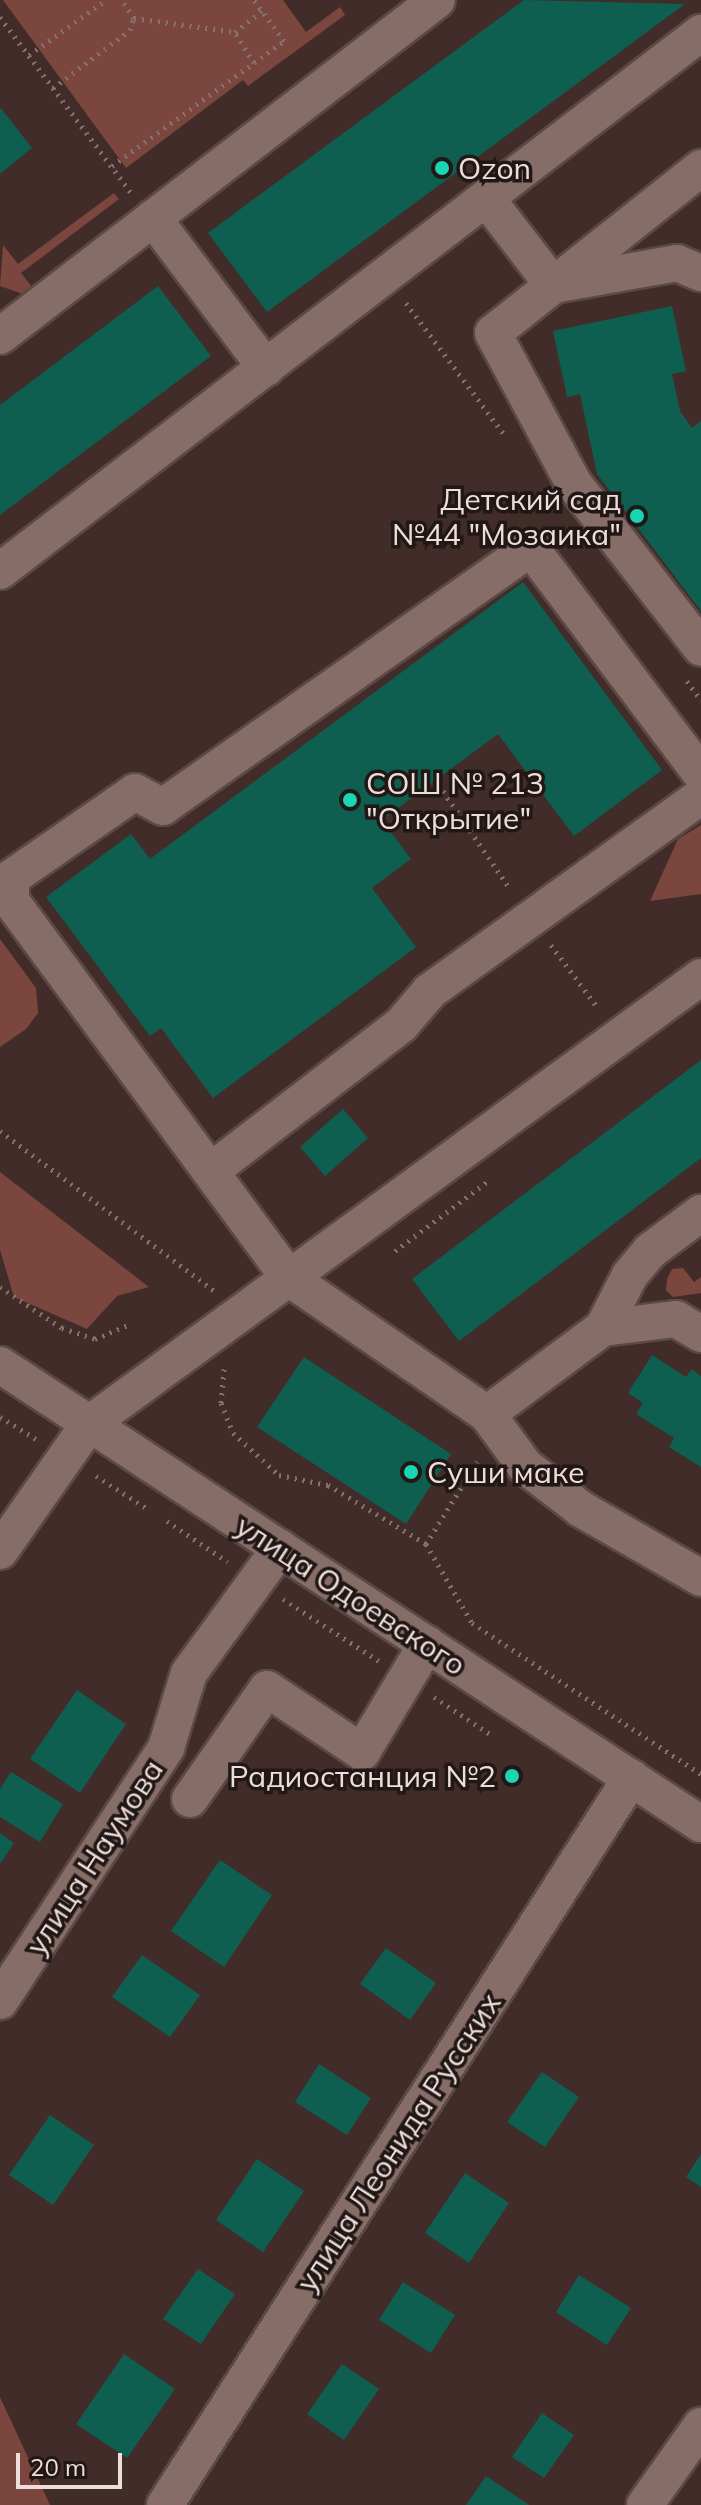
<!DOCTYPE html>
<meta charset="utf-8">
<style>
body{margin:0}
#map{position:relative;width:701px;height:2505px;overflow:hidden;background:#422c29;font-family:Mulish,sans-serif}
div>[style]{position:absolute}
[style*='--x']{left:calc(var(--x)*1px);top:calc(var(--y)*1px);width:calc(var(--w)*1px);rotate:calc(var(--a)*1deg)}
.green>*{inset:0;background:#7b463e}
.building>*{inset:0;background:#0e5f4f}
.path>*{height:5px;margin-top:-2.5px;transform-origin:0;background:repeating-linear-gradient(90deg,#85726f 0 2px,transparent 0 8px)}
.roads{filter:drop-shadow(2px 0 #5b4946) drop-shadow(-2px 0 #5b4946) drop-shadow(0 2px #5b4946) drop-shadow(0 -2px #5b4946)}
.minor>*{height:36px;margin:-18px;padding:0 18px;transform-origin:18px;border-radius:18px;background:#866d68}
.dots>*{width:22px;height:22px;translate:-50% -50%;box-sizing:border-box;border:4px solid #211816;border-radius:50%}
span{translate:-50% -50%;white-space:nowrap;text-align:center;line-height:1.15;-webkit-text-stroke:7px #211816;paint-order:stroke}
.poi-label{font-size:30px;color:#eddedc}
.left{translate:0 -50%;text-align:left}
.right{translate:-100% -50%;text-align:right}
.street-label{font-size:30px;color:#eddedc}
.scale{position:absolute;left:16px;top:2453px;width:106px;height:36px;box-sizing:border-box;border:4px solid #eddedc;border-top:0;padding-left:10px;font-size:24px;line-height:28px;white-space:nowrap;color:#eddedc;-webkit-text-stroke:6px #211816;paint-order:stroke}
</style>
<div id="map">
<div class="green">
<div style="clip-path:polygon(3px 0,283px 0,306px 32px,340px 7px,345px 15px,248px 86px,243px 80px,126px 168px)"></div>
<div style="clip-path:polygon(114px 193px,119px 199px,21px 273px,32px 287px,23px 294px,0 286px,3px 245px,18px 264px)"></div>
<div style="clip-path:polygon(701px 825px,701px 894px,650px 901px,678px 839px)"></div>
<div style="clip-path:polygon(0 939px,36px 988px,38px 1013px,26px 1029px,0 1047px)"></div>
<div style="clip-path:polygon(0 1172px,149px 1287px,117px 1296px,87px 1329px,14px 1297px,0 1250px)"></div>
<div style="clip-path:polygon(683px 1268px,694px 1282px,701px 1277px,701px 1293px,673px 1297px,666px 1290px,667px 1279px,672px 1269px)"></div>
<div style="clip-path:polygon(0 2397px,50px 2505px,0 2505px)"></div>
</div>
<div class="building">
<div style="clip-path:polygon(524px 0,685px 4px,267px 312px,208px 233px)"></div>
<div style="clip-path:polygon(0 107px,32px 148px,0 174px)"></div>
<div style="clip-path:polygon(158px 286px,211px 356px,0 515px,0 405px)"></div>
<div style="clip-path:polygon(672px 306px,686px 371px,672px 374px,680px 411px,692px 428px,701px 421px,701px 611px,597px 474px,580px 394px,567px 397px,553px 331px)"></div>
<div style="clip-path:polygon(523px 582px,662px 770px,574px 836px,498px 734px,382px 820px,411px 859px,372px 888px,416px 947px,213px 1098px,161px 1028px,150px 1036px,46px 897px,131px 834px,150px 859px)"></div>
<div style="clip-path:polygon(701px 1060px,701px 1158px,459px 1341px,412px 1279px)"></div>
<div style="clip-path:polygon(343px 1109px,368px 1138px,325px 1176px,300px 1147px)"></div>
<div style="clip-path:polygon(652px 1355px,686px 1377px,692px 1369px,701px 1376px,701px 1467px,669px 1447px,674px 1438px,636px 1414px,643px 1403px,628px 1393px)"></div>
<div style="clip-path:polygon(304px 1357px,451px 1454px,406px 1524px,257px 1427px)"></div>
<div style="clip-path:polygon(77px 1690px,126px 1724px,80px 1793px,30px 1759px)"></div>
<div style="clip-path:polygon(11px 1772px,63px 1804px,40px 1842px,0 1817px,0 1789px)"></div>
<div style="clip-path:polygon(0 1833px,14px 1843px,0 1864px)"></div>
<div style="clip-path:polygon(220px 1860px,272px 1895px,224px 1967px,171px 1931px)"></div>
<div style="clip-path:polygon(386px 1948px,436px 1983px,410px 2020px,360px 1984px)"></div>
<div style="clip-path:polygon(142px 1955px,200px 1995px,170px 2037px,112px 1997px)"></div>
<div style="clip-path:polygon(319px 2064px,371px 2098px,347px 2135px,295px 2102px)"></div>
<div style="clip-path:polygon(542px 2072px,579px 2097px,545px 2147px,507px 2122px)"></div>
<div style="clip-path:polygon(50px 2115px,94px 2145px,53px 2205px,9px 2175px)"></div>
<div style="clip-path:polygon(701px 2154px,701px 2187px,686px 2177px)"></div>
<div style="clip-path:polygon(257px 2159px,304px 2191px,263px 2252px,216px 2220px)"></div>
<div style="clip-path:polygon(465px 2173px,509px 2203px,469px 2263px,425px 2233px)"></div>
<div style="clip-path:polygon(198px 2269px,235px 2294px,201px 2344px,163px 2319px)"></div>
<div style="clip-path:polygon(579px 2275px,631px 2308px,607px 2345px,556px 2312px)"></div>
<div style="clip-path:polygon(403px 2282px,455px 2315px,431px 2353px,379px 2320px)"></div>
<div style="clip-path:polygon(124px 2354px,175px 2389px,127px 2458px,76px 2424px)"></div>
<div style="clip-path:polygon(342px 2364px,379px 2389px,344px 2440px,307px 2414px)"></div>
<div style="clip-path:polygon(542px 2413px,574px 2435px,544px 2478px,512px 2457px)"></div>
<div style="clip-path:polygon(486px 2476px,529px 2505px,466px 2505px)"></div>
</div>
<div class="path">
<div style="--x:0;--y:17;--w:219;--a:53.3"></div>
<div style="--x:134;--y:18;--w:102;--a:7.9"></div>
<div style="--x:29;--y:55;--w:95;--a:-35.5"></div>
<div style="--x:254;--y:63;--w:36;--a:-122"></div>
<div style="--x:235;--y:32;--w:34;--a:-38"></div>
<div style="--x:53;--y:88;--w:96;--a:-37"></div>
<div style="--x:130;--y:30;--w:13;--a:-72"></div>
<div style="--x:134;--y:18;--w:22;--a:-124"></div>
<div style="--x:112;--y:166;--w:213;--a:-36"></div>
<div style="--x:284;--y:41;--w:51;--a:-126.2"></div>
<div style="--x:406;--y:303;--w:166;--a:53.3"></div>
<div style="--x:687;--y:681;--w:24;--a:54"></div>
<div style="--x:443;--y:791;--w:119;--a:55.6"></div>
<div style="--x:551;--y:945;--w:79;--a:53.3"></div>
<div style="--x:0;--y:1131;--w:268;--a:36.7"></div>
<div style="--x:395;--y:1251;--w:115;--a:-36.9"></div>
<div style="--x:0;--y:1287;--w:74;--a:33.5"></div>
<div style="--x:62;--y:1328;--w:35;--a:18"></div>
<div style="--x:95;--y:1339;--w:39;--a:-23"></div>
<div style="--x:224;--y:1369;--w:34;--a:95"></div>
<div style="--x:221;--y:1403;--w:32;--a:68"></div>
<div style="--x:233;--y:1433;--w:62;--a:42.4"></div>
<div style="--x:279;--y:1475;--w:50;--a:11.5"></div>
<div style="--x:328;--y:1485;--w:114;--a:31"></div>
<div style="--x:426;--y:1544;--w:91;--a:59.8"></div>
<div style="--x:472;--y:1623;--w:274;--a:33.4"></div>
<div style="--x:0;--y:1417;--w:42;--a:31.4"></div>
<div style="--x:96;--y:1476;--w:62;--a:32.4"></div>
<div style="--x:167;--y:1521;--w:73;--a:33.9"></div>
<div style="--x:426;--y:1544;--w:97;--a:-58.1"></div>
<div style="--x:283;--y:1599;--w:114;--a:32.9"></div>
<div style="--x:434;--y:1697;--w:67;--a:33.5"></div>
</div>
<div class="roads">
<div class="minor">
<div style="--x:701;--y:168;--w:265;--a:141.6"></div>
<div style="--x:493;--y:333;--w:171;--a:61.8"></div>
<div style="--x:574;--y:484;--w:207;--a:52.2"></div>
<div style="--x:486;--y:198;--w:110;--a:52.4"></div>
<div style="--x:153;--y:218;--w:188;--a:53"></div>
<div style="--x:559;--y:284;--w:120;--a:-10.1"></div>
<div style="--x:677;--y:263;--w:26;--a:23"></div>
<div style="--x:0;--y:336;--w:551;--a:-37.56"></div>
<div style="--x:0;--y:571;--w:884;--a:-37.51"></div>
<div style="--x:701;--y:774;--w:283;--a:-127"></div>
<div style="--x:531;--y:548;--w:450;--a:144.9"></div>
<div style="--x:163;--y:807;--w:32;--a:-152"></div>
<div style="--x:135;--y:792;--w:151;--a:145.3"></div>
<div style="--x:11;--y:878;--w:23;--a:90"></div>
<div style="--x:11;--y:901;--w:468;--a:53.6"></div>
<div style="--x:289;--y:1278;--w:240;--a:34.5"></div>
<div style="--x:487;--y:1414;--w:64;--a:53.8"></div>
<div style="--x:525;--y:1466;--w:71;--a:37.5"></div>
<div style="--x:581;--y:1509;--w:138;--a:29.9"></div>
<div style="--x:212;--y:1170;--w:238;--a:-37.5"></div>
<div style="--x:401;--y:1025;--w:45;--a:-49.5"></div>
<div style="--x:430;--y:991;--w:334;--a:-35.7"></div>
<div style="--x:603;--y:1328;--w:74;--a:-7"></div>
<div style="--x:676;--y:1319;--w:29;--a:31"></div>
<div style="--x:0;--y:1365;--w:838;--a:33.22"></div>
<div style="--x:487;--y:1414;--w:144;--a:-36.6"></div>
<div style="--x:603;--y:1328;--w:59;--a:-63"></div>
<div style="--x:630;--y:1275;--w:31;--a:-50"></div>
<div style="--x:650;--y:1251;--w:64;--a:-36.7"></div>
<div style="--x:0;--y:1551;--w:155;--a:-55"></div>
<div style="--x:89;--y:1424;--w:758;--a:-36.14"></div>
<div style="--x:190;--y:1799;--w:134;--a:-55"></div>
<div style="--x:267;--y:1689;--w:114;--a:33.6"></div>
<div style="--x:362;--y:1752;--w:126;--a:-59"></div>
<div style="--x:0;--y:2001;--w:303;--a:-56.7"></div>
<div style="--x:166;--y:1748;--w:78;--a:-73"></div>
<div style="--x:189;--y:1673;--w:155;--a:-53.9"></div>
<div style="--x:165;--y:2505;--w:864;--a:-57.34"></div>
<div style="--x:645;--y:2505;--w:97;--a:-54.7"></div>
</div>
</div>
<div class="dots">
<div style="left:442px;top:168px;background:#19d5b2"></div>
<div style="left:637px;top:516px;background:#19d5b2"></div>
<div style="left:350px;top:800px;background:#19d5b2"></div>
<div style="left:411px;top:1472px;background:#19d5b2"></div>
<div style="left:512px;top:1776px;background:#19d5b2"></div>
</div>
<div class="poi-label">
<span class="left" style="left:458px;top:168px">Ozon</span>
<span class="right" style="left:621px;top:516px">Детский сад<br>№44 "Мозаика"</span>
<span class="left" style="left:366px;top:800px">СОШ № 213<br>"Открытие"</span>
<span class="left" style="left:427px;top:1472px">Суши маке</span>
<span class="right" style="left:496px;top:1776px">Радиостанция №2</span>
</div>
<div class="street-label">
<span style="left:351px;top:1595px;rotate:33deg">улица Одоевского</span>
<span style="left:94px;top:1857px;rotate:-57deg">улица Наумова</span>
<span style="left:398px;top:2142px;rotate:-57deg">улица Леонида Русских</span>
</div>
<div class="scale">20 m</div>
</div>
